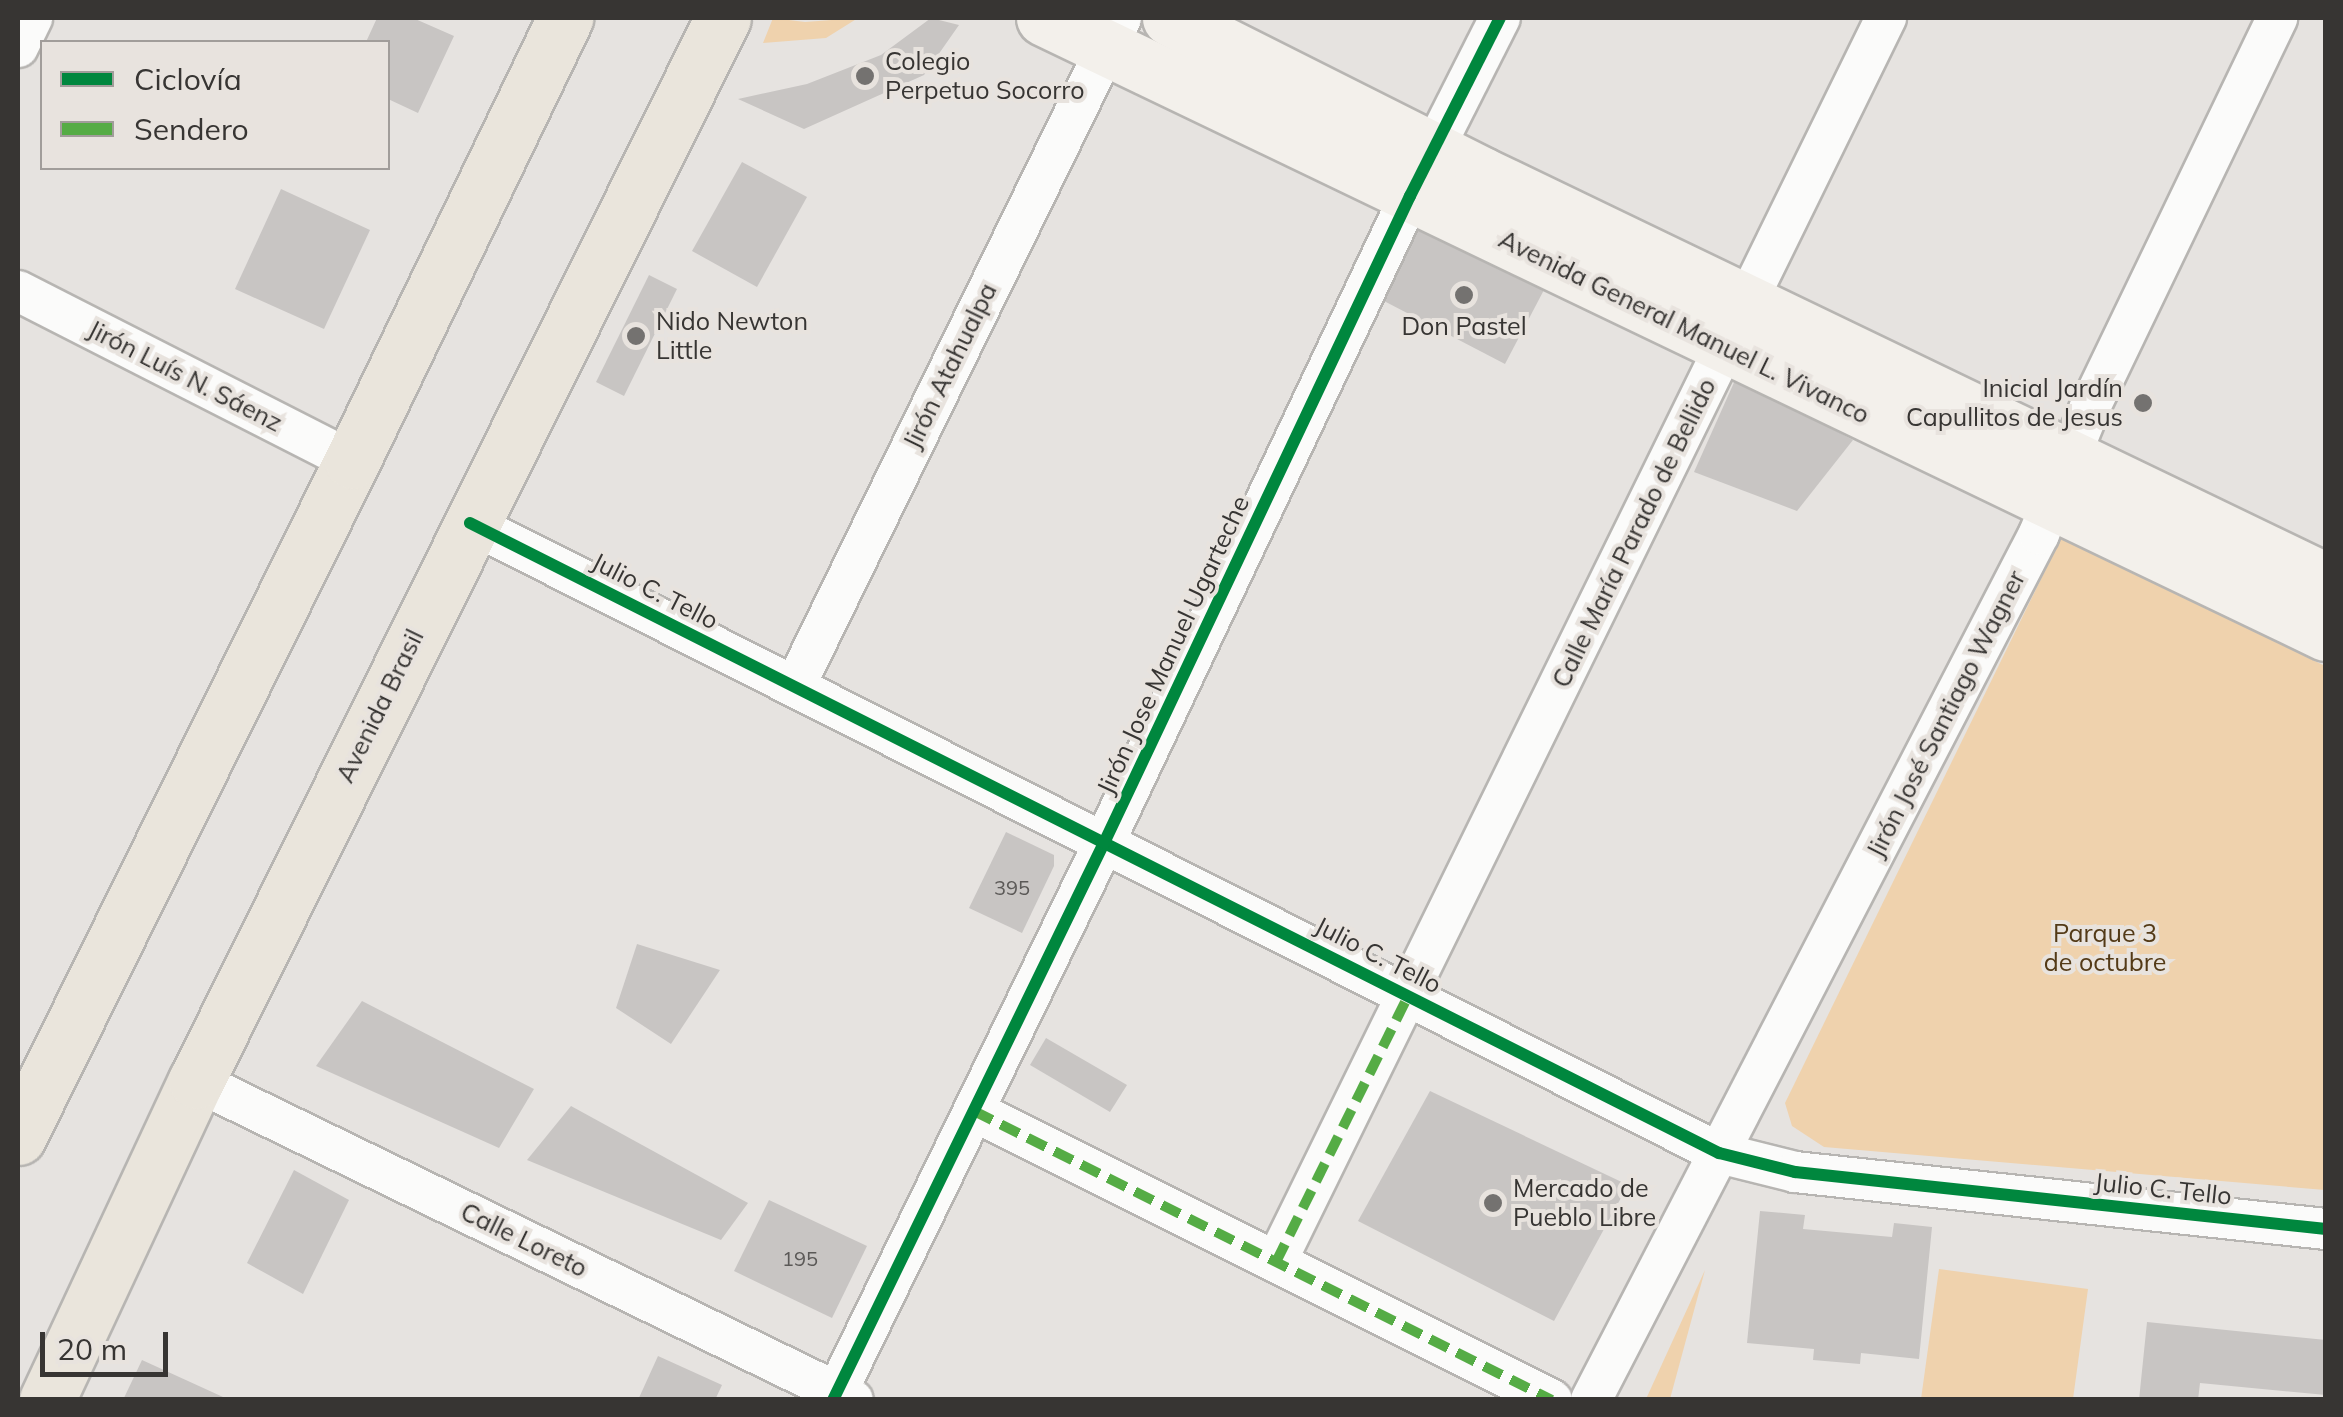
<!DOCTYPE html>
<meta charset="utf-8">
<style>
body{margin:0}
#map{position:relative;width:2343px;height:1417px;overflow:hidden;background:#e6e3e0;font-family:Mulish,sans-serif}
div>[style]{position:absolute}
[style*='--x']{left:calc(var(--x)*1px);top:calc(var(--y)*1px);width:calc(var(--w)*1px);rotate:calc(var(--a)*1deg)}
.green>*{inset:0;background:#efd2ad}
.building>*{inset:0;background:#c8c5c3}
.roads{filter:drop-shadow(2px 0 #b7b5b2) drop-shadow(-2px 0 #b7b5b2) drop-shadow(0 2px #b7b5b2) drop-shadow(0 -2px #b7b5b2)}
.street>*{height:40px;margin:-20px;padding:0 20px;transform-origin:20px;border-radius:20px;background:#fbfbfa}
.secondary>*{height:55px;margin:-27.5px;padding:0 27.5px;transform-origin:27.5px;border-radius:27.5px;background:#f3f0eb}
.primary>*{height:55px;margin:-27.5px;padding:0 27.5px;transform-origin:27.5px;border-radius:27.5px;background:#eae5dc}
.quiet>*{height:10px;margin-top:-5px;transform-origin:0;background:repeating-linear-gradient(90deg,#55ac45 0 20px,transparent 0 30px)}
.cycleway>*{height:12px;margin:-6px;padding:0 6px;transform-origin:6px;border-radius:6px;background:#00873e}
.dots>*{width:28px;height:28px;translate:-50% -50%;box-sizing:border-box;border:5px solid #e8e3de;border-radius:50%}
span{translate:-50% -50%;white-space:nowrap;text-align:center;line-height:1.15;-webkit-text-stroke:8px #e8e3de;paint-order:stroke}
.number-label{font-size:20px;color:#5b5957}
.number-label span{-webkit-text-stroke-width:0}
.poi-label{font-size:25px;color:#373533}
.left{translate:0 -50%;text-align:left}
.right{translate:-100% -50%;text-align:right}
.street-label{font-size:25px;color:#373533}
.park-label{font-size:25px;color:#533a17}
.frame{position:absolute;inset:0;border:20px solid #373533;pointer-events:none}
.legend{position:absolute;left:40px;top:40px;width:350px;height:130px;box-sizing:border-box;background:#e8e3de;border:2px solid #a19d9a;margin:0;padding:12px 18px;list-style:none;font-size:30px;color:#373533}
.legend li{display:flex;align-items:center;gap:20px;height:50px}
.legend b{width:50px;border:2px solid #a19d9a}
.scale{position:absolute;left:40px;top:1332px;width:128px;height:45px;box-sizing:border-box;border:5px solid #373533;border-top:0;padding-left:12px;font-size:30px;line-height:35px;white-space:nowrap;color:#373533;-webkit-text-stroke:8px #e8e3de;paint-order:stroke}
</style>
<div id="map">
<div class="green">
<div style="clip-path:polygon(773px 18px,805px 22px,858px 18px,826px 38px,763px 43px)"></div>
<div style="clip-path:polygon(2062px 536px,2325px 666px,2325px 1190px,1824px 1147px,1792px 1126px,1785px 1103px)"></div>
<div style="clip-path:polygon(1939px 1269px,2088px 1289px,2073px 1399px,1921px 1399px)"></div>
<div style="clip-path:polygon(1705px 1270px,1670px 1399px,1646px 1399px)"></div>
</div>
<div class="building">
<div style="clip-path:polygon(377px 18px,413px 18px,454px 36px,418px 113px,388px 99px,388px 42px,366px 42px)"></div>
<div style="clip-path:polygon(931px 18px,959px 25px,924px 75px,804px 129px,738px 99px,807px 84px,881px 55px)"></div>
<div style="clip-path:polygon(742px 162px,807px 197px,757px 287px,692px 251px)"></div>
<div style="clip-path:polygon(281px 189px,370px 230px,324px 329px,235px 289px)"></div>
<div style="clip-path:polygon(1418px 225px,1545px 288px,1505px 364px,1384px 301px)"></div>
<div style="clip-path:polygon(649px 275px,677px 289px,624px 396px,596px 382px)"></div>
<div style="clip-path:polygon(1736px 378px,1853px 440px,1797px 511px,1694px 472px)"></div>
<div style="clip-path:polygon(1006px 832px,1054px 855px,1054px 866px,1022px 933px,969px 908px)"></div>
<div style="clip-path:polygon(637px 944px,720px 970px,671px 1044px,616px 1008px)"></div>
<div style="clip-path:polygon(362px 1001px,534px 1089px,499px 1148px,316px 1066px)"></div>
<div style="clip-path:polygon(1046px 1038px,1127px 1085px,1110px 1112px,1030px 1065px)"></div>
<div style="clip-path:polygon(1430px 1091px,1628px 1185px,1554px 1321px,1358px 1221px)"></div>
<div style="clip-path:polygon(571px 1106px,748px 1203px,721px 1240px,527px 1160px)"></div>
<div style="clip-path:polygon(294px 1170px,349px 1200px,303px 1294px,247px 1263px)"></div>
<div style="clip-path:polygon(769px 1200px,867px 1246px,832px 1318px,734px 1271px)"></div>
<div style="clip-path:polygon(1760px 1211px,1805px 1215px,1803px 1229px,1892px 1237px,1894px 1223px,1932px 1227px,1919px 1359px,1861px 1353px,1860px 1364px,1813px 1360px,1814px 1349px,1747px 1343px)"></div>
<div style="clip-path:polygon(2147px 1322px,2326px 1340px,2326px 1395px,2200px 1383px,2198px 1400px,2139px 1400px)"></div>
<div style="clip-path:polygon(658px 1356px,722px 1385px,715px 1400px,638px 1400px)"></div>
<div style="clip-path:polygon(142px 1360px,223px 1397px,222px 1400px,123px 1400px)"></div>
</div>
<div class="roads">
<div class="street">
<div style="--x:18;--y:47;--w:32;--a:-64"></div>
<div style="--x:18;--y:291;--w:375;--a:27"></div>
<div style="--x:470;--y:523;--w:1399;--a:26.77"></div>
<div style="--x:1719;--y:1153;--w:78;--a:14"></div>
<div style="--x:1795;--y:1172;--w:534;--a:6.13"></div>
<div style="--x:795;--y:686;--w:743;--a:-63.99"></div>
<div style="--x:196;--y:1081;--w:730;--a:25.9"></div>
<div style="--x:974;--y:1111;--w:646;--a:26.57"></div>
<div style="--x:1276;--y:1262;--w:1386;--a:-63.88"></div>
<div style="--x:833;--y:1400;--w:619;--a:-64.06"></div>
<div style="--x:1104;--y:843;--w:716;--a:-64.69"></div>
<div style="--x:1410;--y:196;--w:199;--a:-63.2"></div>
<div style="--x:1591;--y:1400;--w:975;--a:-62.65"></div>
<div style="--x:2039;--y:534;--w:137;--a:-68.1"></div>
<div style="--x:2090;--y:407;--w:432;--a:-64.3"></div>
</div>
<div class="secondary">
<div style="--x:1044;--y:18;--w:1422;--a:25.63"></div>
<div style="--x:1170;--y:18;--w:349;--a:26.7"></div>
<div style="--x:1482;--y:175;--w:937;--a:25.69"></div>
</div>
<div class="primary">
<div style="--x:18;--y:1137;--w:754;--a:-63.71"></div>
<div style="--x:352;--y:461;--w:492;--a:-64.3"></div>
<div style="--x:47;--y:1400;--w:352;--a:-65"></div>
<div style="--x:196;--y:1081;--w:1186;--a:-63.63"></div>
</div>
</div>
<div class="quiet">
<div style="--x:974;--y:1111;--w:646;--a:26.57"></div>
<div style="--x:1276;--y:1262;--w:297;--a:-63.6"></div>
</div>
<div class="cycleway">
<div style="--x:470;--y:523;--w:1399;--a:26.77"></div>
<div style="--x:1719;--y:1153;--w:78;--a:14"></div>
<div style="--x:1795;--y:1172;--w:534;--a:6.13"></div>
<div style="--x:833;--y:1400;--w:619;--a:-64.06"></div>
<div style="--x:1104;--y:843;--w:716;--a:-64.69"></div>
<div style="--x:1410;--y:196;--w:199;--a:-63.2"></div>
</div>
<div class="dots">
<div style="left:865px;top:76px;background:#747270"></div>
<div style="left:1464px;top:295px;background:#747270"></div>
<div style="left:636px;top:336px;background:#747270"></div>
<div style="left:2143px;top:403px;background:#747270"></div>
<div style="left:1493px;top:1203px;background:#747270"></div>
</div>
<div class="number-label">
<span style="left:1012px;top:887px">395</span>
<span style="left:800px;top:1258px">195</span>
</div>
<div class="poi-label">
<span class="left" style="left:885px;top:76px">Colegio<br>Perpetuo Socorro</span>
<span class="left" style="left:656px;top:336px">Nido Newton<br>Little</span>
<span style="left:1464px;top:326px">Don Pastel</span>
<span class="right" style="left:2123px;top:403px">Inicial Jardín<br>Capullitos de Jesus</span>
<span class="left" style="left:1513px;top:1203px">Mercado de<br>Pueblo Libre</span>
</div>
<div class="street-label">
<span style="left:1684px;top:327px;rotate:26deg">Avenida General Manuel L. Vivanco</span>
<span style="left:950px;top:366px;rotate:-64deg">Jirón Atahualpa</span>
<span style="left:185px;top:376px;rotate:27deg">Jirón Luís N. Sáenz</span>
<span style="left:1634px;top:533px;rotate:-64deg">Calle María Parado de Bellido</span>
<span style="left:655px;top:591px;rotate:27deg">Julio C. Tello</span>
<span style="left:1173px;top:645px;rotate:-65deg">Jirón Jose Manuel Ugarteche</span>
<span style="left:380px;top:706px;rotate:-64deg">Avenida Brasil</span>
<span style="left:1946px;top:714px;rotate:-63deg">Jirón José Santiago Wagner</span>
<span style="left:1378px;top:955px;rotate:27deg">Julio C. Tello</span>
<span style="left:2163px;top:1189px;rotate:6deg">Julio C. Tello</span>
<span style="left:524px;top:1240px;rotate:26deg">Calle Loreto</span>
</div>
<div class="park-label">
<span style="left:2105px;top:948px">Parque 3<br>de octubre</span>
</div>
<div class="frame"></div>
<ul class="legend">
<li><b style="height:12px;background:#00873e"></b>Ciclovía</li>
<li><b style="height:12px;background:#55ac45"></b>Sendero</li>
</ul>
<div class="scale">20 m</div>
</div>
